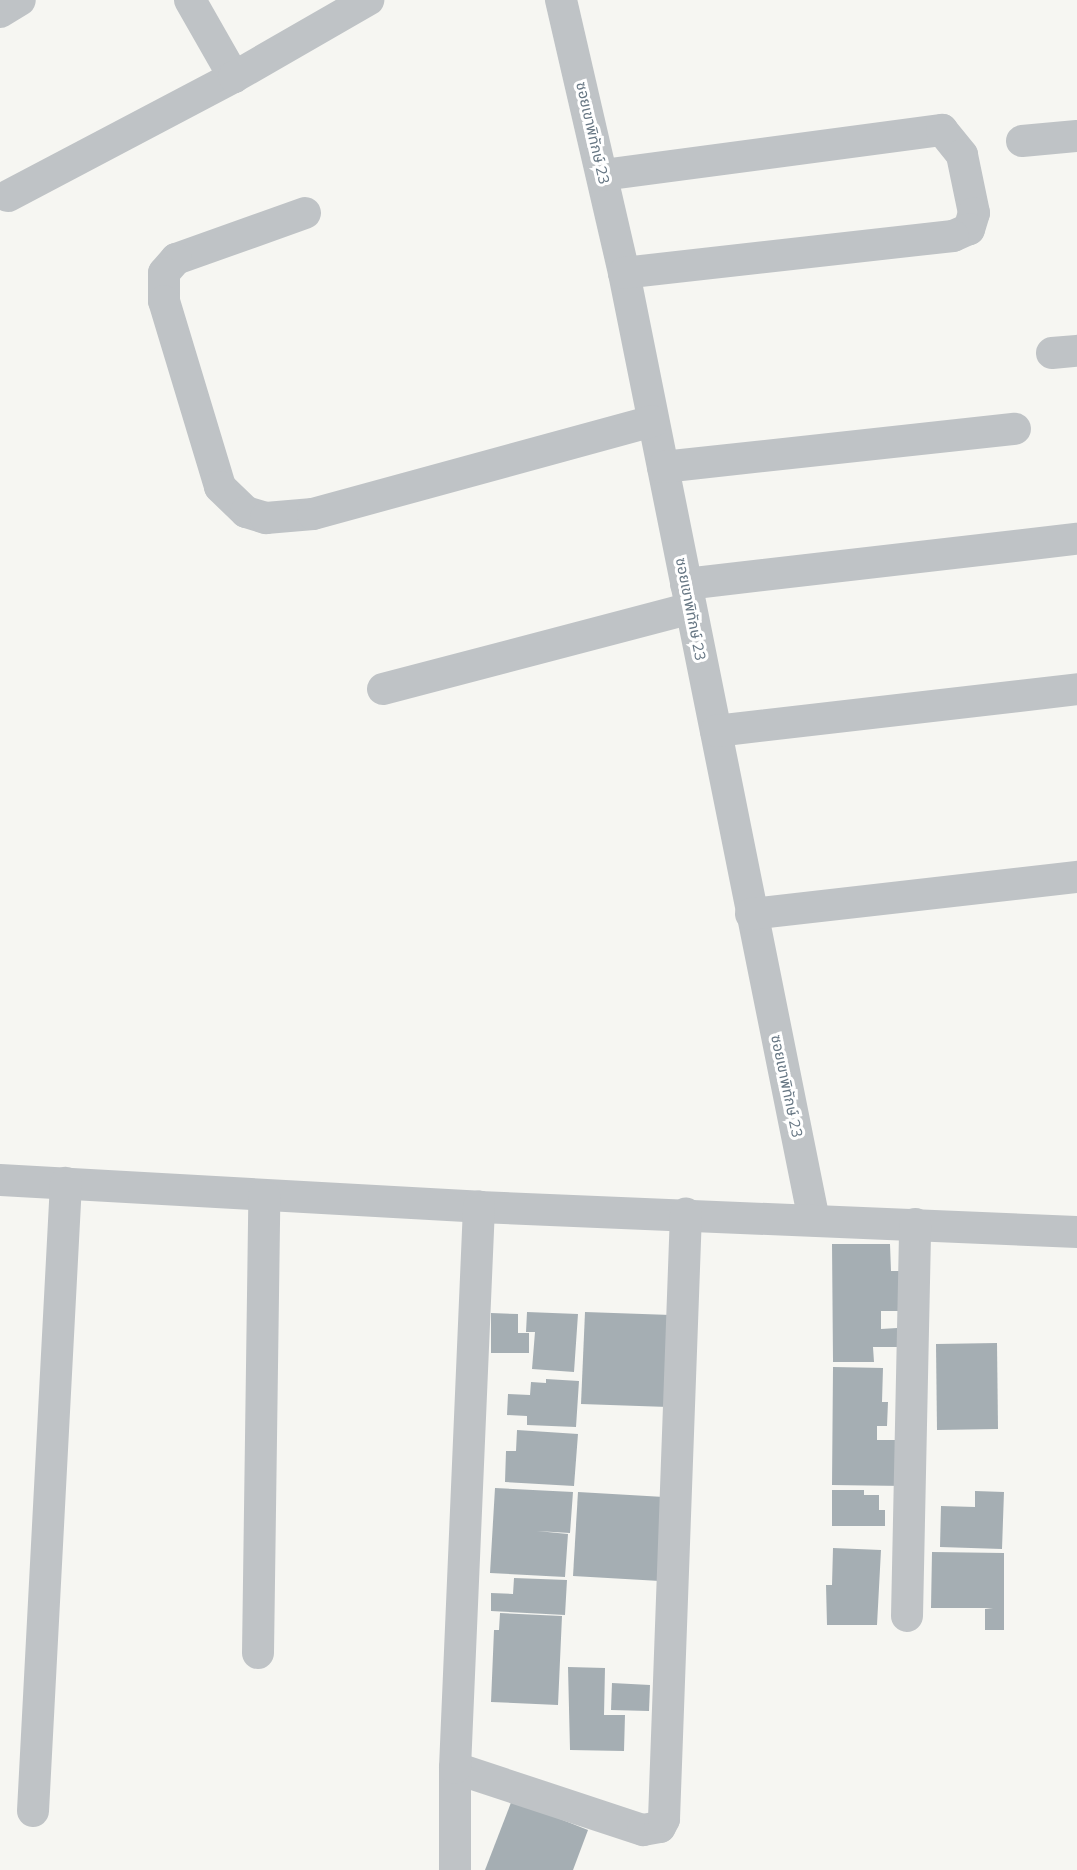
<!DOCTYPE html>
<meta charset="utf-8">
<style>
body{margin:0}
#map{position:relative;width:1077px;height:1870px;overflow:hidden;background:#f6f6f2;font-family:Mulish,"Noto Sans Thai",sans-serif}
div>[style]{position:absolute}
[style*='--x']{left:calc(var(--x)*1px);top:calc(var(--y)*1px);width:calc(var(--w)*1px);rotate:calc(var(--a)*1deg)}
.building>*{inset:0;background:#a5aeb3}
.street>*{height:32px;margin:-16px;padding:0 16px;transform-origin:16px;border-radius:16px;background:#bfc3c6}
span{translate:-50% -50%;white-space:nowrap;text-align:center;line-height:1.15;-webkit-text-stroke:6px #fff;paint-order:stroke}
.street-label{font-size:15px;color:#667683}
</style>
<div id="map">
<div class="building">
<div style="clip-path:polygon(832px 1244px,890px 1244px,891px 1271px,902px 1271px,902px 1311px,881px 1311px,881px 1329px,897px 1328px,897px 1347px,873px 1347px,874px 1362px,833px 1362px)"></div>
<div style="clip-path:polygon(527px 1312px,578px 1314px,574px 1372px,532px 1369px,535px 1332px,526px 1332px)"></div>
<div style="clip-path:polygon(585px 1312px,671px 1315px,668px 1407px,581px 1404px)"></div>
<div style="clip-path:polygon(491px 1313px,518px 1314px,518px 1333px,529px 1333px,529px 1353px,491px 1353px)"></div>
<div style="clip-path:polygon(997px 1343px,998px 1429px,937px 1430px,936px 1344px)"></div>
<div style="clip-path:polygon(833px 1367px,883px 1368px,882px 1402px,888px 1402px,887px 1426px,877px 1426px,877px 1440px,904px 1440px,904px 1486px,832px 1485px)"></div>
<div style="clip-path:polygon(546px 1379px,579px 1381px,576px 1427px,527px 1425px,527px 1416px,507px 1415px,508px 1394px,530px 1395px,531px 1382px,546px 1383px)"></div>
<div style="clip-path:polygon(517px 1430px,578px 1434px,574px 1486px,505px 1482px,506px 1451px,516px 1451px)"></div>
<div style="clip-path:polygon(495px 1488px,573px 1492px,570px 1533px,537px 1531px,568px 1534px,565px 1577px,490px 1573px)"></div>
<div style="clip-path:polygon(832px 1490px,864px 1490px,864px 1495px,879px 1495px,879px 1510px,885px 1510px,885px 1526px,832px 1526px)"></div>
<div style="clip-path:polygon(975px 1491px,1004px 1492px,1002px 1549px,940px 1547px,941px 1506px,975px 1507px)"></div>
<div style="clip-path:polygon(578px 1492px,664px 1497px,660px 1581px,573px 1576px)"></div>
<div style="clip-path:polygon(833px 1548px,881px 1550px,877px 1625px,827px 1625px,826px 1585px,832px 1585px)"></div>
<div style="clip-path:polygon(932px 1552px,1004px 1553px,1004px 1630px,985px 1630px,985px 1609px,993px 1608px,931px 1608px)"></div>
<div style="clip-path:polygon(514px 1578px,567px 1580px,565px 1615px,491px 1611px,491px 1593px,513px 1594px)"></div>
<div style="clip-path:polygon(500px 1613px,562px 1616px,558px 1705px,491px 1702px,494px 1630px,499px 1630px)"></div>
<div style="clip-path:polygon(568px 1667px,605px 1668px,604px 1715px,625px 1715px,624px 1751px,570px 1750px)"></div>
<div style="clip-path:polygon(612px 1683px,650px 1685px,649px 1711px,611px 1710px)"></div>
<div style="clip-path:polygon(512px 1800px,588px 1830px,573px 1870px,485px 1870px)"></div>
</div>
<div class="street">
<div style="--x:190;--y:0;--w:89;--a:60.3"></div>
<div style="--x:561;--y:0;--w:280;--a:77"></div>
<div style="--x:624;--y:273;--w:966;--a:78.66"></div>
<div style="--x:0;--y:12;--w:23;--a:-31"></div>
<div style="--x:1022;--y:141;--w:55;--a:-5.2"></div>
<div style="--x:603;--y:175;--w:342;--a:-7.6"></div>
<div style="--x:942;--y:130;--w:32;--a:51"></div>
<div style="--x:962;--y:155;--w:59;--a:78.3"></div>
<div style="--x:974;--y:213;--w:17;--a:107"></div>
<div style="--x:969;--y:229;--w:17;--a:156"></div>
<div style="--x:953;--y:236;--w:331;--a:173.6"></div>
<div style="--x:8;--y:196;--w:255;--a:-27.8"></div>
<div style="--x:234;--y:77;--w:155;--a:-29.9"></div>
<div style="--x:305;--y:213;--w:137;--a:160.4"></div>
<div style="--x:176;--y:259;--w:18;--a:131"></div>
<div style="--x:164;--y:273;--w:28;--a:90"></div>
<div style="--x:164;--y:301;--w:194;--a:73.2"></div>
<div style="--x:220;--y:487;--w:36;--a:44"></div>
<div style="--x:246;--y:512;--w:21;--a:17"></div>
<div style="--x:266;--y:518;--w:47;--a:-4.9"></div>
<div style="--x:313;--y:514;--w:352;--a:-15.3"></div>
<div style="--x:1052;--y:353;--w:25;--a:-5"></div>
<div style="--x:663;--y:467;--w:354;--a:-6.2"></div>
<div style="--x:686;--y:584;--w:394;--a:-6.6"></div>
<div style="--x:383;--y:689;--w:318;--a:-14.7"></div>
<div style="--x:716;--y:731;--w:363;--a:-6.6"></div>
<div style="--x:751;--y:914;--w:328;--a:-6.5"></div>
<div style="--x:0;--y:1180;--w:480;--a:3.2"></div>
<div style="--x:479;--y:1207;--w:599;--a:2.39"></div>
<div style="--x:907;--y:1616;--w:392;--a:-88.8"></div>
<div style="--x:258;--y:1653;--w:457;--a:-89.2"></div>
<div style="--x:455;--y:1768;--w:198;--a:18.3"></div>
<div style="--x:643;--y:1830;--w:17;--a:-10"></div>
<div style="--x:660;--y:1827;--w:9;--a:-63"></div>
<div style="--x:664;--y:1819;--w:606;--a:-87.92"></div>
<div style="--x:33;--y:1811;--w:629;--a:-86.99"></div>
<div style="--x:455;--y:1870;--w:102;--a:-90"></div>
<div style="--x:455;--y:1768;--w:562;--a:-87.55"></div>
</div>
<div class="street-label">
<span style="left:593px;top:133px;rotate:77deg">ซอยเขาพิทักษ์ 23</span>
<span style="left:691px;top:609px;rotate:79deg">ซอยเขาพิทักษ์ 23</span>
<span style="left:787px;top:1086px;rotate:78deg">ซอยเขาพิทักษ์ 23</span>
</div>
</div>
